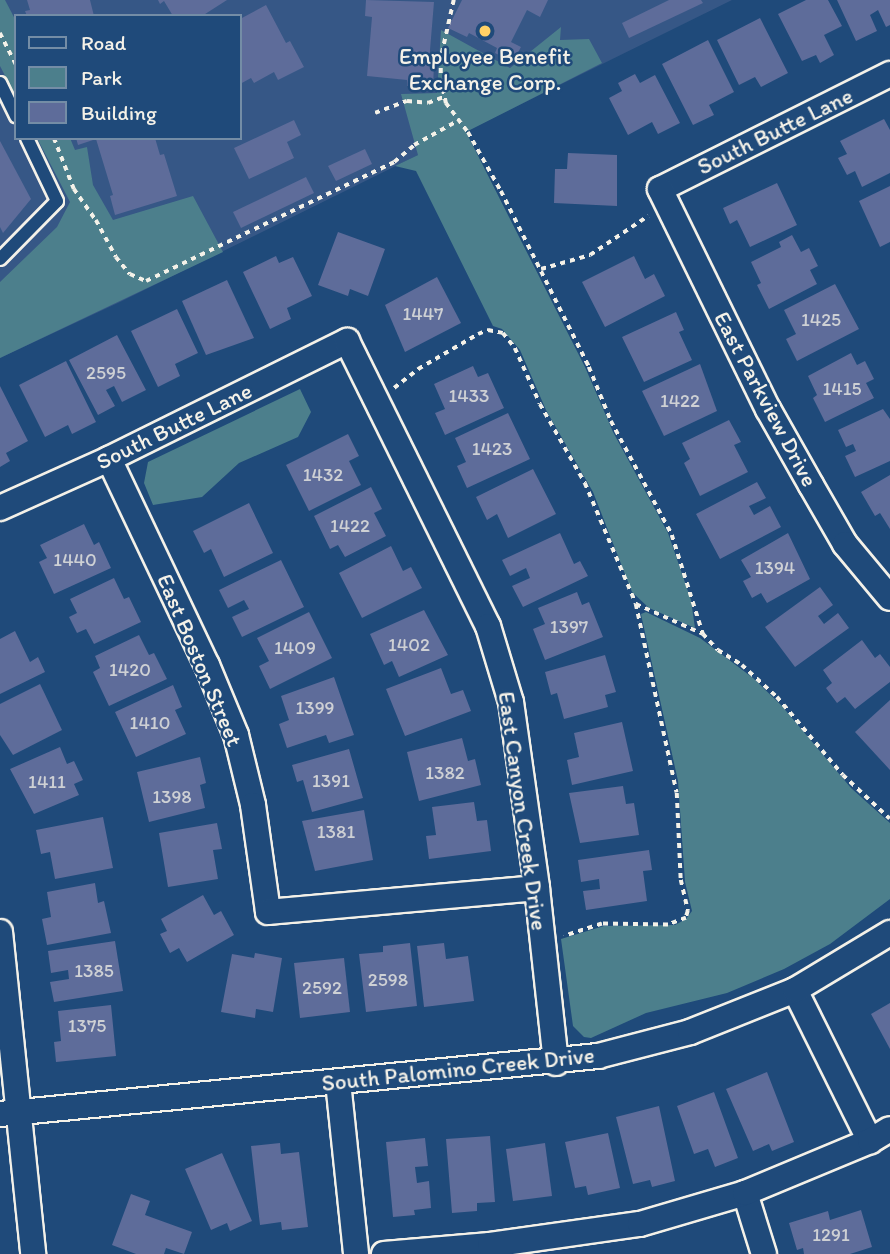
<!DOCTYPE html>
<style>
body{margin:0}
#map{position:relative;width:890px;height:1254px;overflow:hidden;background:#1f4a7a;font-family:Itim,sans-serif}
div>[style]{position:absolute}
[style*='--x']{left:calc(var(--x)*1px);top:calc(var(--y)*1px);width:calc(var(--w)*1px);rotate:calc(var(--a)*1deg)}
.built>*{inset:0;background:#365786}
.green>*{inset:0;background:#4c7f8c}
.building>*{inset:0;background:#5e6c9a}
.path>*{height:3.5px;margin-top:-1.75px;transform-origin:0;background:repeating-linear-gradient(90deg,#f4f1e8 0 5px,transparent 0 10px)}
.roads{filter:drop-shadow(2px 0 #f4f1e8) drop-shadow(-2px 0 #f4f1e8) drop-shadow(0 2px #f4f1e8) drop-shadow(0 -2px #f4f1e8)}
.lane>*{height:12px;margin:-6px;padding:0 6px;transform-origin:6px;border-radius:6px;background:#1f4a7a}
.street>*{height:24px;margin:-12px;padding:0 12px;transform-origin:12px;border-radius:12px;background:#1f4a7a}
.dots>*{width:19px;height:19px;translate:-50% -50%;box-sizing:border-box;border:4px solid #1f4a7a;border-radius:50%}
span{translate:-50% -50%;white-space:nowrap;text-align:center;line-height:1.15;-webkit-text-stroke:5px #1f4a7a;paint-order:stroke}
.number-label{font-size:19px;color:#ced0d4}
.number-label span{-webkit-text-stroke-width:0}
.poi-label{font-size:23px;color:#f4f1e8}
.street-label{font-size:23px;color:#f4f1e8}
.legend{position:absolute;left:14px;top:14px;width:228px;height:126px;box-sizing:border-box;background:#1f4a7a;border:2px solid #748da6;margin:0;padding:9px 12px;list-style:none;font-size:21px;color:#f4f1e8}
.legend li{display:flex;align-items:center;gap:14px;height:35px}
.legend b{width:35px;border:2px solid #748da6}
</style>
<div id="map">
<div class="built">
<div style="clip-path:polygon(evenodd,0 0,732px 0,120px 302px,0 358px,0 0,16px 16px,240px 16px,240px 138px,16px 138px,16px 16px)"></div>
</div>
<div class="green">
<div style="clip-path:polygon(0 0,5px 0,16px 21px,16px 97px,0 66px)"></div>
<div style="clip-path:polygon(561px 27px,560px 40px,589px 39px,602px 63px,466px 132px,585px 367px,613px 432px,668px 533px,691px 600px,695px 628px,649px 608px,632px 592px,593px 492px,546px 410px,520px 350px,502px 329px,493px 326px,416px 171px,395px 166px,418px 155px,401px 94px,437px 93px,441px 30px,510px 68px)"></div>
<div style="clip-path:polygon(37px 138px,70px 138px,75px 150px,87px 147px,93px 185px,113px 220px,193px 196px,223px 252px,0 358px,0 282px,57px 227px,70px 202px)"></div>
<div style="clip-path:polygon(300px 389px,311px 412px,298px 437px,239px 463px,202px 497px,153px 505px,144px 483px,148px 462px)"></div>
<div style="clip-path:polygon(646px 612px,700px 638px,753px 678px,781px 705px,851px 788px,890px 823px,890px 899px,830px 944px,784px 969px,727px 993px,646px 1013px,591px 1038px,584px 1037px,573px 1026px,561px 939px,604px 926px,675px 925px,686px 919px,692px 911px,685px 882px,678px 781px,642px 619px,641px 614px)"></div>
</div>
<div class="building">
<div style="clip-path:polygon(27px 0,90px 0,94px 16px,27px 16px,25px 11px,30px 10px)"></div>
<div style="clip-path:polygon(158px 0,227px 0,202px 16px,173px 16px,164px 1px,160px 4px)"></div>
<div style="clip-path:polygon(366px 0,434px 2px,429px 62px,434px 63px,433px 89px,407px 86px,407px 80px,367px 76px,372px 17px,365px 16px)"></div>
<div style="clip-path:polygon(462px 0,548px 0,540px 17px,527px 10px,511px 42px,521px 47px,513px 62px,495px 53px,497px 48px,469px 33px,467px 37px,448px 28px)"></div>
<div style="clip-path:polygon(669px 0,701px 0,703px 3px,629px 38px,622px 23px)"></div>
<div style="clip-path:polygon(806px 0,828px 0,842px 26px,824px 35px,834px 55px,820px 63px,816px 55px,802px 61px,778px 14px)"></div>
<div style="clip-path:polygon(837px 0,890px 0,890px 25px,886px 27px,878px 10px,870px 15px,877px 31px,856px 41px)"></div>
<div style="clip-path:polygon(266px 5px,286px 43px,290px 41px,304px 67px,278px 80px,274px 72px,254px 83px,251px 78px,240px 84px,240px 19px)"></div>
<div style="clip-path:polygon(760px 18px,788px 73px,761px 87px,755px 77px,739px 85px,717px 40px)"></div>
<div style="clip-path:polygon(708px 40px,734px 92px,709px 105px,714px 115px,693px 125px,662px 64px)"></div>
<div style="clip-path:polygon(635px 74px,640px 83px,655px 75px,680px 123px,658px 134px,652px 122px,628px 135px,609px 98px,622px 91px,618px 83px)"></div>
<div style="clip-path:polygon(884px 119px,890px 130px,890px 173px,862px 187px,855px 171px,847px 175px,838px 158px,847px 154px,840px 141px)"></div>
<div style="clip-path:polygon(294px 120px,301px 135px,287px 142px,294px 158px,249px 179px,234px 148px)"></div>
<div style="clip-path:polygon(76px 138px,155px 138px,160px 155px,164px 154px,177px 196px,115px 215px,110px 196px,113px 195px,96px 139px,78px 145px)"></div>
<div style="clip-path:polygon(0 141px,31px 199px,3px 233px,0 227px)"></div>
<div style="clip-path:polygon(365px 149px,372px 164px,336px 181px,328px 166px)"></div>
<div style="clip-path:polygon(568px 153px,617px 155px,617px 206px,554px 203px,555px 169px,567px 169px)"></div>
<div style="clip-path:polygon(306px 177px,314px 193px,241px 228px,233px 212px)"></div>
<div style="clip-path:polygon(777px 183px,797px 225px,750px 247px,737px 220px,730px 224px,723px 208px)"></div>
<div style="clip-path:polygon(890px 186px,890px 242px,880px 247px,859px 201px)"></div>
<div style="clip-path:polygon(338px 232px,385px 249px,368px 296px,350px 289px,348px 296px,318px 285px)"></div>
<div style="clip-path:polygon(792px 235px,801px 252px,809px 248px,818px 266px,810px 270px,817px 284px,769px 309px,757px 285px,761px 283px,751px 262px,781px 247px,779px 242px)"></div>
<div style="clip-path:polygon(276px 256px,279px 263px,293px 257px,312px 296px,287px 308px,291px 319px,270px 329px,243px 272px)"></div>
<div style="clip-path:polygon(634px 256px,645px 279px,654px 274px,665px 296px,605px 327px,582px 282px)"></div>
<div style="clip-path:polygon(437px 277px,461px 323px,405px 352px,385px 305px)"></div>
<div style="clip-path:polygon(227px 280px,254px 338px,206px 355px,182px 301px)"></div>
<div style="clip-path:polygon(835px 284px,859px 329px,797px 361px,786px 339px,796px 334px,784px 310px)"></div>
<div style="clip-path:polygon(177px 309px,198px 353px,175px 364px,180px 376px,158px 387px,131px 331px)"></div>
<div style="clip-path:polygon(676px 312px,684px 330px,679px 332px,692px 360px,644px 382px,622px 337px)"></div>
<div style="clip-path:polygon(117px 335px,146px 390px,122px 402px,114px 386px,106px 390px,115px 406px,98px 415px,69px 360px)"></div>
<div style="clip-path:polygon(851px 353px,857px 365px,865px 361px,874px 379px,866px 383px,874px 398px,825px 422px,813px 398px,817px 395px,808px 376px)"></div>
<div style="clip-path:polygon(66px 361px,96px 422px,72px 434px,68px 425px,45px 437px,19px 385px)"></div>
<div style="clip-path:polygon(700px 364px,717px 411px,664px 436px,642px 391px)"></div>
<div style="clip-path:polygon(473px 366px,478px 377px,488px 373px,504px 408px,445px 435px,435px 413px,445px 409px,434px 384px)"></div>
<div style="clip-path:polygon(0 386px,28px 441px,6px 453px,10px 461px,0 467px)"></div>
<div style="clip-path:polygon(883px 409px,890px 419px,890px 461px,855px 477px,845px 456px,856px 451px,853px 444px,846px 447px,838px 430px)"></div>
<div style="clip-path:polygon(508px 413px,530px 459px,467px 488px,457px 466px,466px 462px,455px 438px)"></div>
<div style="clip-path:polygon(729px 420px,741px 442px,734px 445px,748px 472px,700px 496px,684px 463px,690px 459px,682px 443px)"></div>
<div style="clip-path:polygon(348px 434px,359px 456px,349px 461px,361px 485px,309px 511px,286px 465px)"></div>
<div style="clip-path:polygon(533px 469px,556px 514px,508px 538px,497px 514px,487px 520px,476px 497px)"></div>
<div style="clip-path:polygon(890px 475px,890px 529px,880px 513px,875px 516px,861px 492px)"></div>
<div style="clip-path:polygon(757px 482px,766px 498px,749px 506px,754px 515px,770px 506px,781px 527px,720px 559px,696px 514px)"></div>
<div style="clip-path:polygon(371px 487px,382px 509px,374px 513px,386px 536px,345px 557px,338px 545px,330px 549px,314px 516px)"></div>
<div style="clip-path:polygon(249px 503px,273px 553px,224px 577px,211px 549px,204px 553px,193px 531px)"></div>
<div style="clip-path:polygon(84px 524px,94px 545px,99px 542px,111px 568px,54px 594px,39px 562px,47px 558px,40px 545px)"></div>
<div style="clip-path:polygon(560px 533px,574px 564px,580px 561px,588px 576px,523px 607px,512px 586px,530px 578px,526px 568px,510px 576px,502px 560px)"></div>
<div style="clip-path:polygon(788px 533px,810px 579px,767px 603px,761px 593px,752px 598px,743px 581px,751px 577px,741px 560px)"></div>
<div style="clip-path:polygon(391px 546px,403px 571px,411px 567px,422px 588px,362px 618px,339px 573px)"></div>
<div style="clip-path:polygon(281px 560px,304px 607px,242px 637px,232px 617px,249px 609px,244px 600px,228px 608px,219px 590px)"></div>
<div style="clip-path:polygon(114px 578px,124px 599px,129px 597px,141px 622px,94px 644px,86px 629px,77px 633px,69px 617px,77px 613px,70px 599px)"></div>
<div style="clip-path:polygon(820px 587px,833px 605px,818px 616px,824px 624px,838px 613px,849px 628px,795px 667px,765px 627px)"></div>
<div style="clip-path:polygon(577px 592px,582px 605px,589px 602px,603px 637px,545px 660px,533px 629px,545px 624px,538px 608px)"></div>
<div style="clip-path:polygon(424px 610px,448px 655px,399px 677px,392px 661px,384px 665px,370px 634px)"></div>
<div style="clip-path:polygon(309px 612px,332px 658px,270px 689px,259px 666px,269px 661px,257px 638px)"></div>
<div style="clip-path:polygon(15px 631px,30px 662px,38px 657px,45px 672px,0 694px,0 639px)"></div>
<div style="clip-path:polygon(139px 635px,149px 655px,154px 653px,167px 679px,109px 706px,93px 672px,100px 668px,95px 656px)"></div>
<div style="clip-path:polygon(862px 640px,875px 658px,880px 654px,890px 667px,890px 682px,855px 709px,845px 697px,837px 703px,826px 688px,832px 683px,823px 670px)"></div>
<div style="clip-path:polygon(605px 655px,616px 692px,605px 695px,608px 707px,564px 719px,557px 693px,551px 695px,545px 672px)"></div>
<div style="clip-path:polygon(441px 668px,451px 694px,463px 690px,471px 711px,405px 736px,386px 689px)"></div>
<div style="clip-path:polygon(334px 677px,354px 735px,329px 743px,326px 735px,287px 748px,279px 724px,289px 720px,281px 696px)"></div>
<div style="clip-path:polygon(40px 684px,62px 730px,13px 755px,0 735px,0 704px)"></div>
<div style="clip-path:polygon(173px 685px,182px 707px,175px 710px,186px 734px,136px 757px,115px 712px)"></div>
<div style="clip-path:polygon(890px 700px,890px 770px,855px 732px)"></div>
<div style="clip-path:polygon(622px 722px,633px 771px,572px 785px,567px 760px,579px 757px,574px 733px)"></div>
<div style="clip-path:polygon(462px 738px,468px 761px,475px 759px,481px 785px,419px 801px,407px 752px)"></div>
<div style="clip-path:polygon(60px 747px,67px 764px,74px 761px,83px 780px,74px 784px,79px 795px,34px 814px,10px 769px)"></div>
<div style="clip-path:polygon(349px 749px,363px 798px,312px 812px,303px 780px,297px 782px,292px 765px)"></div>
<div style="clip-path:polygon(200px 757px,206px 783px,200px 785px,205px 808px,149px 822px,137px 772px)"></div>
<div style="clip-path:polygon(623px 786px,626px 804px,634px 803px,639px 835px,580px 843px,569px 793px)"></div>
<div style="clip-path:polygon(474px 802px,477px 821px,487px 820px,491px 851px,429px 859px,426px 836px,436px 835px,432px 807px)"></div>
<div style="clip-path:polygon(364px 810px,373px 860px,315px 871px,302px 821px)"></div>
<div style="clip-path:polygon(103px 817px,113px 868px,55px 879px,50px 852px,41px 854px,36px 830px)"></div>
<div style="clip-path:polygon(217px 823px,222px 849px,213px 850px,218px 879px,168px 887px,159px 833px)"></div>
<div style="clip-path:polygon(649px 850px,652px 870px,643px 871px,647px 901px,586px 910px,583px 891px,600px 889px,599px 879px,581px 882px,578px 860px)"></div>
<div style="clip-path:polygon(95px 883px,98px 903px,104px 901px,111px 933px,47px 945px,42px 919px,51px 917px,47px 892px)"></div>
<div style="clip-path:polygon(203px 895px,214px 915px,221px 911px,234px 935px,187px 962px,179px 948px,170px 953px,160px 934px,167px 931px,161px 919px)"></div>
<div style="clip-path:polygon(115px 941px,123px 991px,54px 1002px,50px 982px,69px 979px,68px 970px,51px 973px,48px 951px)"></div>
<div style="clip-path:polygon(410px 943px,417px 1006px,366px 1012px,359px 954px,383px 952px,383px 946px)"></div>
<div style="clip-path:polygon(444px 943px,446px 959px,468px 956px,474px 1001px,424px 1007px,417px 946px)"></div>
<div style="clip-path:polygon(255px 953px,282px 958px,273px 1012px,256px 1009px,255px 1018px,221px 1012px,232px 954px,254px 958px)"></div>
<div style="clip-path:polygon(344px 958px,350px 1012px,300px 1018px,294px 963px)"></div>
<div style="clip-path:polygon(890px 1003px,890px 1049px,871px 1014px)"></div>
<div style="clip-path:polygon(111px 1005px,116px 1056px,56px 1062px,54px 1042px,61px 1041px,58px 1011px)"></div>
<div style="clip-path:polygon(767px 1072px,794px 1142px,772px 1151px,769px 1144px,753px 1151px,726px 1089px)"></div>
<div style="clip-path:polygon(714px 1092px,738px 1158px,715px 1167px,708px 1149px,694px 1154px,677px 1106px)"></div>
<div style="clip-path:polygon(659px 1106px,675px 1181px,652px 1187px,650px 1180px,633px 1184px,616px 1117px)"></div>
<div style="clip-path:polygon(608px 1133px,620px 1188px,588px 1195px,586px 1186px,575px 1188px,565px 1142px)"></div>
<div style="clip-path:polygon(490px 1136px,495px 1202px,477px 1203px,477px 1211px,452px 1213px,446px 1139px)"></div>
<div style="clip-path:polygon(425px 1138px,428px 1166px,415px 1167px,417px 1183px,429px 1181px,431px 1208px,414px 1210px,415px 1215px,393px 1217px,386px 1142px)"></div>
<div style="clip-path:polygon(280px 1143px,281px 1154px,299px 1152px,308px 1227px,282px 1230px,281px 1222px,260px 1225px,251px 1146px)"></div>
<div style="clip-path:polygon(545px 1143px,552px 1196px,513px 1201px,506px 1149px)"></div>
<div style="clip-path:polygon(222px 1153px,252px 1221px,230px 1231px,227px 1223px,211px 1230px,185px 1169px)"></div>
<div style="clip-path:polygon(131px 1194px,150px 1201px,145px 1215px,192px 1232px,184px 1254px,166px 1248px,164px 1254px,136px 1254px,112px 1245px)"></div>
<div style="clip-path:polygon(861px 1210px,872px 1247px,850px 1254px,804px 1254px,803px 1248px,797px 1250px,789px 1223px,828px 1211px,830px 1220px)"></div>
</div>
<div class="path">
<div style="--x:454;--y:0;--w:59;--a:102.6"></div>
<div style="--x:441;--y:58;--w:21;--a:90"></div>
<div style="--x:441;--y:79;--w:25;--a:78"></div>
<div style="--x:446;--y:103;--w:36;--a:53"></div>
<div style="--x:468;--y:132;--w:68;--a:60.8"></div>
<div style="--x:501;--y:191;--w:197;--a:63.4"></div>
<div style="--x:589;--y:367;--w:58;--a:67.8"></div>
<div style="--x:611;--y:421;--w:129;--a:61.8"></div>
<div style="--x:672;--y:535;--w:104;--a:72.6"></div>
<div style="--x:703;--y:634;--w:22;--a:47"></div>
<div style="--x:718;--y:650;--w:28;--a:32"></div>
<div style="--x:742;--y:665;--w:47;--a:42.4"></div>
<div style="--x:777;--y:697;--w:102;--a:49.8"></div>
<div style="--x:843;--y:775;--w:64;--a:43.1"></div>
<div style="--x:0;--y:33;--w:35;--a:63"></div>
<div style="--x:375;--y:113;--w:34;--a:-21"></div>
<div style="--x:407;--y:101;--w:21;--a:5"></div>
<div style="--x:428;--y:103;--w:17;--a:-21"></div>
<div style="--x:54;--y:138;--w:55;--a:68.6"></div>
<div style="--x:74;--y:189;--w:38;--a:55"></div>
<div style="--x:96;--y:220;--w:42;--a:61.6"></div>
<div style="--x:116;--y:257;--w:22;--a:51"></div>
<div style="--x:130;--y:274;--w:17;--a:24"></div>
<div style="--x:146;--y:281;--w:275;--a:-25.6"></div>
<div style="--x:394;--y:162;--w:26;--a:-40"></div>
<div style="--x:414;--y:145;--w:51;--a:-29.1"></div>
<div style="--x:541;--y:269;--w:51;--a:-15.9"></div>
<div style="--x:590;--y:255;--w:70;--a:-33.9"></div>
<div style="--x:394;--y:388;--w:31;--a:-38"></div>
<div style="--x:418;--y:369;--w:69;--a:-30.3"></div>
<div style="--x:478;--y:334;--w:11;--a:-22"></div>
<div style="--x:488;--y:330;--w:15;--a:11"></div>
<div style="--x:503;--y:333;--w:19;--a:51"></div>
<div style="--x:515;--y:348;--w:61;--a:65.9"></div>
<div style="--x:540;--y:404;--w:91;--a:60.3"></div>
<div style="--x:585;--y:483;--w:131;--a:67.1"></div>
<div style="--x:636;--y:604;--w:193;--a:77.8"></div>
<div style="--x:677;--y:793;--w:87;--a:87.4"></div>
<div style="--x:681;--y:880;--w:32;--a:77"></div>
<div style="--x:688;--y:911;--w:7;--a:106"></div>
<div style="--x:686;--y:918;--w:19;--a:159"></div>
<div style="--x:668;--y:925;--w:66;--a:-179.1"></div>
<div style="--x:602;--y:924;--w:40;--a:162"></div>
<div style="--x:636;--y:604;--w:73;--a:24.1"></div>
</div>
<div class="roads">
<div class="lane">
<div style="--x:0;--y:83;--w:37;--a:64"></div>
<div style="--x:0;--y:259;--w:81;--a:-45.5"></div>
<div style="--x:57;--y:201;--w:70;--a:-115.5"></div>
</div>
<div class="street">
<div style="--x:890;--y:74;--w:257;--a:153.4"></div>
<div style="--x:660;--y:189;--w:245;--a:63.9"></div>
<div style="--x:768;--y:409;--w:87;--a:60.5"></div>
<div style="--x:811;--y:485;--w:68;--a:60"></div>
<div style="--x:845;--y:544;--w:70;--a:50.2"></div>
<div style="--x:109;--y:459;--w:228;--a:64.6"></div>
<div style="--x:207;--y:665;--w:76;--a:67.5"></div>
<div style="--x:236;--y:735;--w:72;--a:76.3"></div>
<div style="--x:253;--y:805;--w:108;--a:82"></div>
<div style="--x:268;--y:912;--w:270;--a:-5.1"></div>
<div style="--x:0;--y:508;--w:120;--a:-24.2"></div>
<div style="--x:109;--y:459;--w:266;--a:-26.4"></div>
<div style="--x:347;--y:341;--w:318;--a:63.7"></div>
<div style="--x:488;--y:626;--w:79;--a:73.2"></div>
<div style="--x:511;--y:702;--w:188;--a:82"></div>
<div style="--x:537;--y:888;--w:176;--a:83.8"></div>
<div style="--x:0;--y:932;--w:324;--a:84.1"></div>
<div style="--x:795;--y:990;--w:169;--a:63.6"></div>
<div style="--x:338;--y:1082;--w:173;--a:84"></div>
<div style="--x:0;--y:1114;--w:601;--a:-5.54"></div>
<div style="--x:598;--y:1056;--w:95;--a:-14.6"></div>
<div style="--x:690;--y:1032;--w:113;--a:-21.8"></div>
<div style="--x:795;--y:990;--w:111;--a:-31"></div>
<div style="--x:745;--y:1193;--w:64;--a:72.7"></div>
<div style="--x:384;--y:1254;--w:106;--a:-4.9"></div>
<div style="--x:490;--y:1245;--w:151;--a:-8"></div>
<div style="--x:640;--y:1224;--w:109;--a:-16.4"></div>
<div style="--x:745;--y:1193;--w:135;--a:-22.6"></div>
<div style="--x:870;--y:1141;--w:23;--a:-31"></div>
</div>
</div>
<div class="dots">
<div style="left:485px;top:31px;background:#ffd166"></div>
</div>
<div class="number-label">
<span style="left:423px;top:314px">1447</span>
<span style="left:821px;top:320px">1425</span>
<span style="left:106px;top:373px">2595</span>
<span style="left:842px;top:389px">1415</span>
<span style="left:469px;top:396px">1433</span>
<span style="left:680px;top:401px">1422</span>
<span style="left:492px;top:449px">1423</span>
<span style="left:323px;top:475px">1432</span>
<span style="left:350px;top:526px">1422</span>
<span style="left:75px;top:560px">1440</span>
<span style="left:775px;top:568px">1394</span>
<span style="left:569px;top:627px">1397</span>
<span style="left:409px;top:645px">1402</span>
<span style="left:295px;top:648px">1409</span>
<span style="left:130px;top:670px">1420</span>
<span style="left:315px;top:708px">1399</span>
<span style="left:150px;top:723px">1410</span>
<span style="left:445px;top:773px">1382</span>
<span style="left:331px;top:781px">1391</span>
<span style="left:47px;top:782px">1411</span>
<span style="left:172px;top:797px">1398</span>
<span style="left:336px;top:832px">1381</span>
<span style="left:94px;top:971px">1385</span>
<span style="left:388px;top:980px">2598</span>
<span style="left:322px;top:988px">2592</span>
<span style="left:87px;top:1026px">1375</span>
<span style="left:831px;top:1235px">1291</span>
</div>
<div class="poi-label">
<span style="left:485px;top:69px">Employee Benefit<br>Exchange Corp.</span>
</div>
<div class="street-label">
<span style="left:775px;top:131px;rotate:-26deg">South Butte Lane</span>
<span style="left:766px;top:399px;rotate:62deg">East Parkview Drive</span>
<span style="left:174px;top:426px;rotate:-26deg">South Butte Lane</span>
<span style="left:200px;top:660px;rotate:67deg">East Boston Street</span>
<span style="left:523px;top:811px;rotate:82deg">East Canyon Creek Drive</span>
<span style="left:458px;top:1069px;rotate:-6deg">South Palomino Creek Drive</span>
</div>
<ul class="legend">
<li><b style="height:9px;background:#1f4a7a"></b>Road</li>
<li><b style="height:19px;background:#4c7f8c"></b>Park</li>
<li><b style="height:19px;background:#5e6c9a"></b>Building</li>
</ul>
</div>
